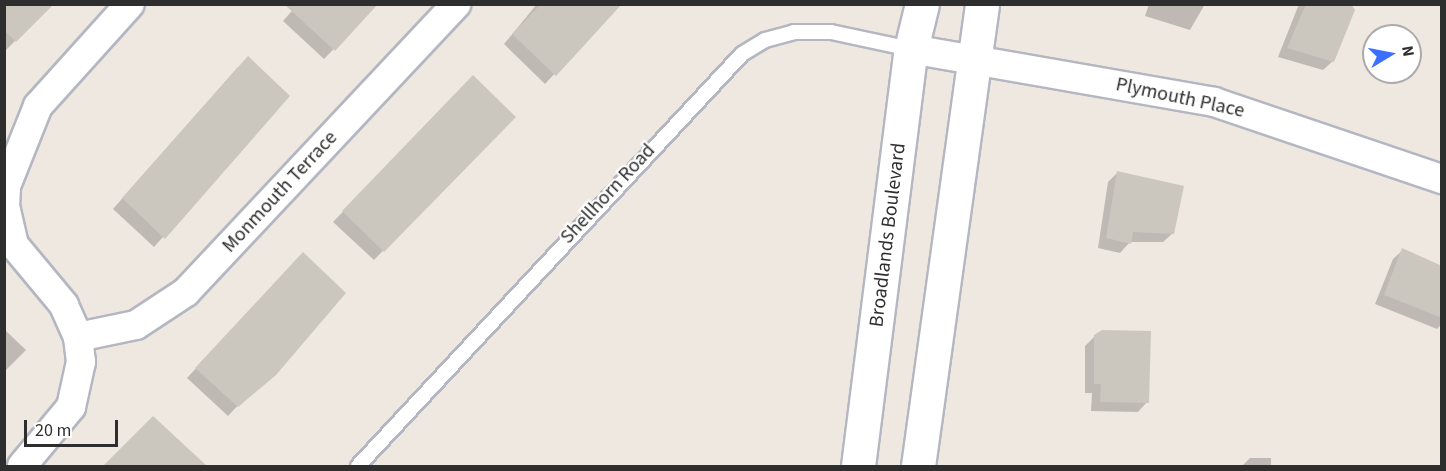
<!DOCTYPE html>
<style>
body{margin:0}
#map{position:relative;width:1446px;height:471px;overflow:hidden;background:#efe8e0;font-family:"Source Sans 3",sans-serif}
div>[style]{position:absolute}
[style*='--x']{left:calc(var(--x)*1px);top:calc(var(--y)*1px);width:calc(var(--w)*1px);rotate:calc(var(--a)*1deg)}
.shadow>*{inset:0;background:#0003}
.building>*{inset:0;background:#cbc6be}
.roads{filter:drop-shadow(2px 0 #b4b7c1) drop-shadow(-2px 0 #b4b7c1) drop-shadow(0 2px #b4b7c1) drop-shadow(0 -2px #b4b7c1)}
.lane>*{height:14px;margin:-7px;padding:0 7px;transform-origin:7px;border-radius:7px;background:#fff}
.street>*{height:28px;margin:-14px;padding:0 14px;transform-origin:14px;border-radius:14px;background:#fff}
.secondary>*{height:33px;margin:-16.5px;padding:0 16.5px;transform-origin:16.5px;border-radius:16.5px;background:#fff}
span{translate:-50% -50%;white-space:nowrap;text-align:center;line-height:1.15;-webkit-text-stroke:4.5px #fff;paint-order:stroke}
.street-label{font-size:20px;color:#2e2e2e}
.frame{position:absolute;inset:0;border:6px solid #2e2e2e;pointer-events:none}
.north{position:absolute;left:1362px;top:24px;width:60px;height:60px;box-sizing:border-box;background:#fff;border:2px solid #ababab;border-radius:50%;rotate:80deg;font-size:16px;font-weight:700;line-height:24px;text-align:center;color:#2e2e2e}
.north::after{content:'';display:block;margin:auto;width:21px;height:27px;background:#3d6fff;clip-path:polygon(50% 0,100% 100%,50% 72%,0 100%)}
.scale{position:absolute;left:24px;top:420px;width:94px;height:27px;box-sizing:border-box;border:3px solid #2e2e2e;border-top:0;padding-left:8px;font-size:18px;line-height:21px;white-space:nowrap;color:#2e2e2e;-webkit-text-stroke:4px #fff;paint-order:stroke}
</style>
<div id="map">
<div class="shadow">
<div style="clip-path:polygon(4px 4px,15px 41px,6px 50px,4px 49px)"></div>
<div style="clip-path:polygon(298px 4px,377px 4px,324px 59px,283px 21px)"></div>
<div style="clip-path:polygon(537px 4px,619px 4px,545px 84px,504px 44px)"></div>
<div style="clip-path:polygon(1149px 4px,1205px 4px,1190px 30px,1145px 16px)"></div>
<div style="clip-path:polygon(1299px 4px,1349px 4px,1333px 61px,1323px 70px,1278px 57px)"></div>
<div style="clip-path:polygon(238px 67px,288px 96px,154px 247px,113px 209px)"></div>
<div style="clip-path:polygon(473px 78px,513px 117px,374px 260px,333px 222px)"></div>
<div style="clip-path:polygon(1117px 173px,1173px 233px,1163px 242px,1130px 242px,1120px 253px,1098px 248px,1108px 182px)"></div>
<div style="clip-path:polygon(1403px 250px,1442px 270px,1442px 324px,1437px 329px,1375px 304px,1393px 259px)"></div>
<div style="clip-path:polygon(293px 264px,344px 293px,228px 416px,187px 378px)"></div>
<div style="clip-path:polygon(4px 329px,26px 350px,4px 372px)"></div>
<div style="clip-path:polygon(1095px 336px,1147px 402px,1138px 412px,1091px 411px,1092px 393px,1085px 393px,1085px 346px)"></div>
<div style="clip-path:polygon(153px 418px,195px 457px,186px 466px,106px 466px)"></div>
<div style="clip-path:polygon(1250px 458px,1271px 458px,1271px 466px,1242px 466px)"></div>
</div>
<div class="building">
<div style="clip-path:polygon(4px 4px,54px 4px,16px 42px,4px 30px)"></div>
<div style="clip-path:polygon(284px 4px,378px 4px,335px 51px)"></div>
<div style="clip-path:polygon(541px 4px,622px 4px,556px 76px,512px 34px)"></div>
<div style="clip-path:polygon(1306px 4px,1351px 4px,1355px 10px,1334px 62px,1287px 48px)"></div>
<div style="clip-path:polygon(248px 56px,290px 96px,165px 239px,122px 198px)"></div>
<div style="clip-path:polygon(473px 75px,516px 117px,384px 252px,342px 211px)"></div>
<div style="clip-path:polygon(1117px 171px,1184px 186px,1174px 234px,1133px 232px,1131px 244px,1106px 238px)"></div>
<div style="clip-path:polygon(1402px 248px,1442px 266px,1442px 318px,1384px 295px)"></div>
<div style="clip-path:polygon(303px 252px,346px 293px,276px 375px,238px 407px,195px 368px)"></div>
<div style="clip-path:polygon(1102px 330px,1151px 331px,1149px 403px,1100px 402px,1101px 384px,1094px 384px,1094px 335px)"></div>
<div style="clip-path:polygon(153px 416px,207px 466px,103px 466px)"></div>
</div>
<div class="roads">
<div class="lane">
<div style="--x:358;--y:466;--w:563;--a:-47.01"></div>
<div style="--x:742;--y:54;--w:27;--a:-31"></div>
<div style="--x:765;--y:40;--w:30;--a:-15"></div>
<div style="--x:794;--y:32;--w:37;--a:0"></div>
<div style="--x:831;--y:32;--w:82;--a:12"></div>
</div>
<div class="street">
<div style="--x:911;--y:49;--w:308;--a:9.9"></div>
<div style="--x:1214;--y:102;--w:241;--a:18.7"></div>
<div style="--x:78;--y:337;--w:59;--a:-11.7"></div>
<div style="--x:136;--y:325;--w:60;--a:-33.4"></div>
<div style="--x:186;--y:292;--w:395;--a:-46.8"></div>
<div style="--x:22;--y:466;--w:77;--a:-50.3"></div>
<div style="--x:71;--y:407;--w:46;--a:-77.5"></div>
<div style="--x:81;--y:362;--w:25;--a:-97"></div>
<div style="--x:78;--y:337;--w:35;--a:-114"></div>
<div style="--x:64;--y:305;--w:78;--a:-129.8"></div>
<div style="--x:14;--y:245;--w:39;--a:-103"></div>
<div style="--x:5;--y:207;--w:21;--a:-87"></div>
<div style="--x:6;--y:186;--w:86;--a:-68.2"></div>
<div style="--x:38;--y:106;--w:137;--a:-48"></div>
</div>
<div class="secondary">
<div style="--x:858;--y:466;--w:420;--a:-82.8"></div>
<div style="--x:911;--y:49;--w:46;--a:-76.3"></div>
<div style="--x:918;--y:466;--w:466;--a:-82.1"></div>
</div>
</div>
<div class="street-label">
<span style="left:1180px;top:98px;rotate:12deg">Plymouth Place</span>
<span style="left:280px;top:192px;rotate:-47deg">Monmouth Terrace</span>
<span style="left:608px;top:194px;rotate:-47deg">Shellhorn Road</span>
<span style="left:888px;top:235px;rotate:-83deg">Broadlands Boulevard</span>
</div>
<div class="frame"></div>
<div class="north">N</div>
<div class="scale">20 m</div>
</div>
